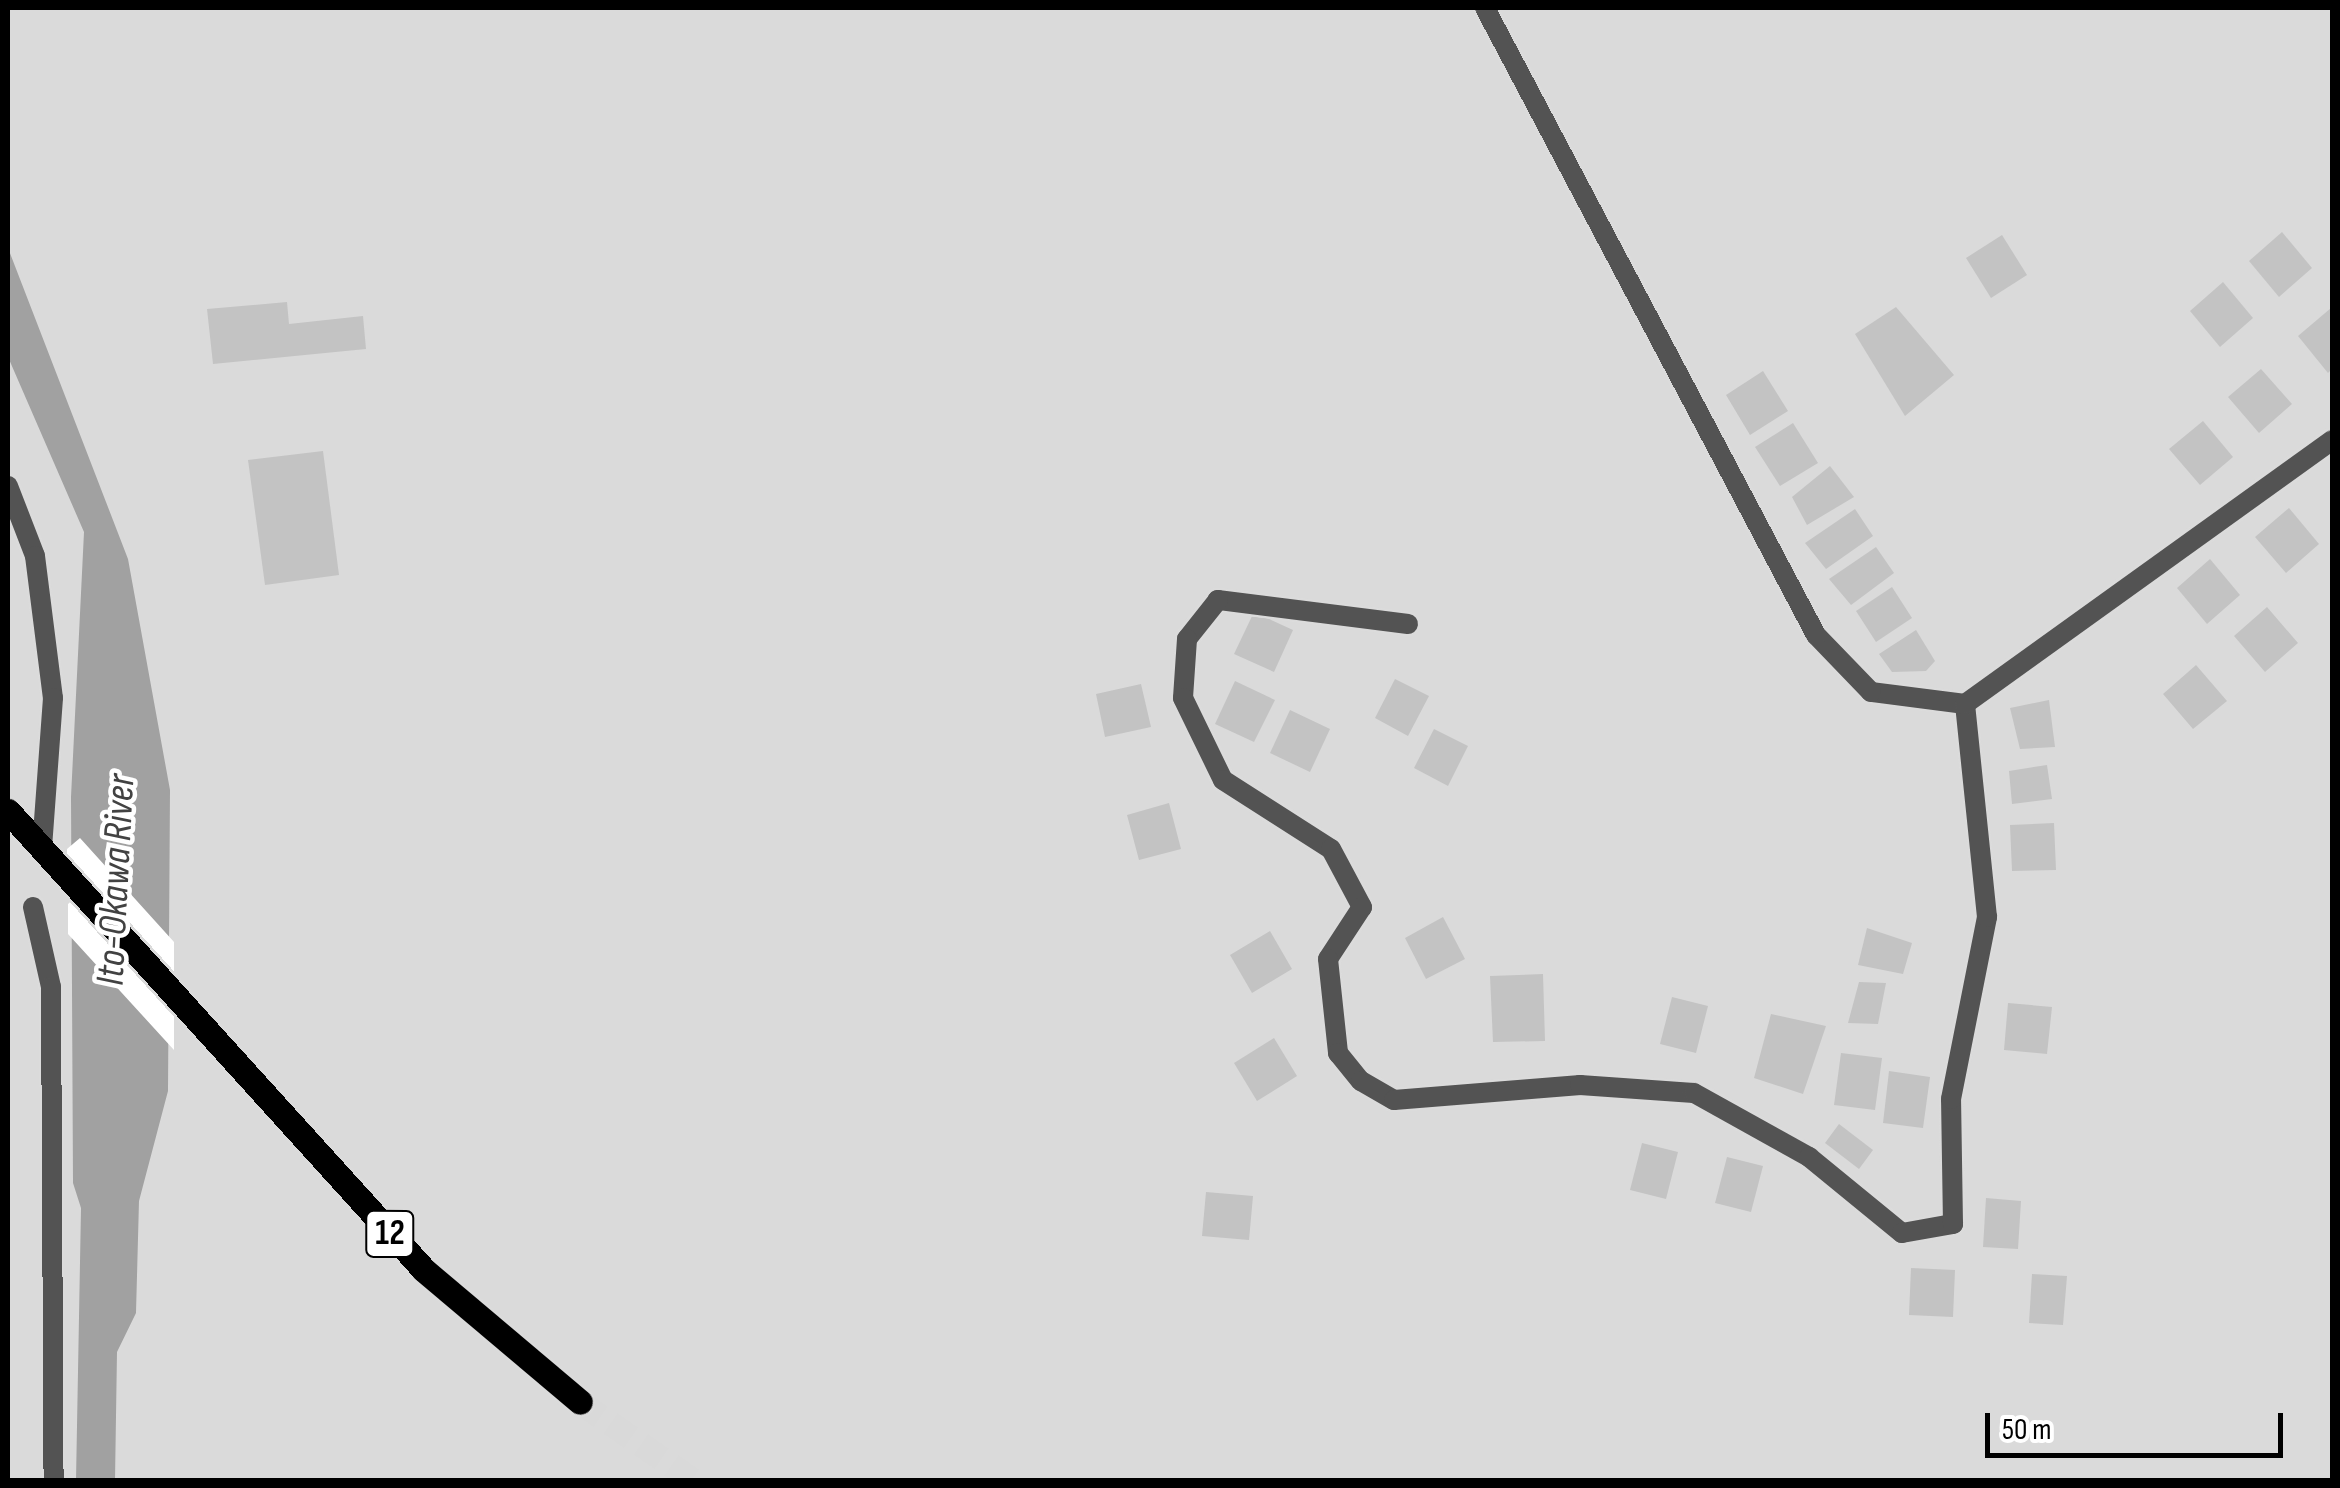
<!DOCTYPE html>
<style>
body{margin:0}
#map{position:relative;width:2340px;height:1488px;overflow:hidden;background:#fff;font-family:"Sofia Sans Condensed",sans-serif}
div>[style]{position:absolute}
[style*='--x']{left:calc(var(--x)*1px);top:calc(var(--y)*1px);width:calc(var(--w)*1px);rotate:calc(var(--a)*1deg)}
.green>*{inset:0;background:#dadada}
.water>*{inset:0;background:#a1a1a1}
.pier>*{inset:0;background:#fff}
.building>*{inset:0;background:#c3c3c3}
.primary-tunnel>*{height:25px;margin-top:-12.5px;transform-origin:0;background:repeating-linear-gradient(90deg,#d9d9d9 0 25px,transparent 0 37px)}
.roads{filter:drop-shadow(2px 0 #dbdbdb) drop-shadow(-2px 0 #dbdbdb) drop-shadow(0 2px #dbdbdb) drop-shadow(0 -2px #dbdbdb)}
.street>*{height:20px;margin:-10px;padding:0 10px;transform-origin:10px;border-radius:10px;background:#535353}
.primary>*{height:25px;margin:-12.5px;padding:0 12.5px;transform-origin:12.5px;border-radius:12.5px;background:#000}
span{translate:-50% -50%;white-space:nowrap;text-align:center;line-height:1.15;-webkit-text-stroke:9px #fff;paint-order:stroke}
.shield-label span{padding:2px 8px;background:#fff;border:2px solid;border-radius:8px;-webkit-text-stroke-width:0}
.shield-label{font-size:35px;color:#000;font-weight:700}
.water-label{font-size:40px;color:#424242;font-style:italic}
.frame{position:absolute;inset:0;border:10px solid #000;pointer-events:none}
.scale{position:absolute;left:1985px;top:1413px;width:298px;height:45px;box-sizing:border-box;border:5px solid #000;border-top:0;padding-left:12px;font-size:30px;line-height:35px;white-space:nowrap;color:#000;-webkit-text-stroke:8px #fff;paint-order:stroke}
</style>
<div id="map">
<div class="green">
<div style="clip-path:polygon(8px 8px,2332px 8px,2332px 1480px,8px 1480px)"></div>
</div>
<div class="water">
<div style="clip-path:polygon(8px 248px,128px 559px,170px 790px,168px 1091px,139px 1201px,136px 1313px,117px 1352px,115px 1480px,76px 1480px,81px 1208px,73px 1183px,71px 797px,84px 532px,8px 357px)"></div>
</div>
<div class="pier">
<div style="clip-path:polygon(80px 838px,174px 942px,174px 1050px,68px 934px,68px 904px,83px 891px,67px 874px,67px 849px)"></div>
</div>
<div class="building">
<div style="clip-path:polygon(2282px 232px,2312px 268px,2279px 297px,2249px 261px)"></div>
<div style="clip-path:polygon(2002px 235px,2027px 275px,1991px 298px,1966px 258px)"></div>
<div style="clip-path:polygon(2223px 282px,2253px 318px,2220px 347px,2190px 311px)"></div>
<div style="clip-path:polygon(287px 302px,289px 324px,363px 316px,366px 349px,213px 364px,207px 309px)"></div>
<div style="clip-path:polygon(1896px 307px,1954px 375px,1905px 416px,1855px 334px)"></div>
<div style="clip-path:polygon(2331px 308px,2332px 369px,2328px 373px,2298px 336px)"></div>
<div style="clip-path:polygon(2261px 369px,2292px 404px,2259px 433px,2228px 397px)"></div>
<div style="clip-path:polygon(1763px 371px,1788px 411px,1750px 435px,1726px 395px)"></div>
<div style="clip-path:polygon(2203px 421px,2233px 457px,2200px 485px,2169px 449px)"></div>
<div style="clip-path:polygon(1793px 423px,1818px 463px,1780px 486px,1755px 447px)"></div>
<div style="clip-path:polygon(323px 451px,339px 575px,265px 585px,248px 460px)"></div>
<div style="clip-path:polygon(1830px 466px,1854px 497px,1807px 525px,1792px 497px)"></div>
<div style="clip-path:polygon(2289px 508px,2319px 544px,2286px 573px,2255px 537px)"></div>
<div style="clip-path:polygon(1855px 509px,1873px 536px,1826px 569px,1805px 543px)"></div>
<div style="clip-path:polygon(1876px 547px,1894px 573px,1851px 605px,1829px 579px)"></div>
<div style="clip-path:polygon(2210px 559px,2240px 595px,2207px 624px,2177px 588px)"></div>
<div style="clip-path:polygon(1892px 587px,1912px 618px,1876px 642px,1856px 611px)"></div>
<div style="clip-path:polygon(2267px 607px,2298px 643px,2265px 672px,2234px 636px)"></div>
<div style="clip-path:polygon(1254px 612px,1293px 630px,1274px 672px,1234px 654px)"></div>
<div style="clip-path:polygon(1916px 630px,1935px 661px,1926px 671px,1892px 672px,1879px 654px)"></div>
<div style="clip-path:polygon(2196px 665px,2227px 701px,2193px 729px,2163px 694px)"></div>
<div style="clip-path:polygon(1395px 679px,1429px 696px,1408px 736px,1375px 718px)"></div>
<div style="clip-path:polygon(1235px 681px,1275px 700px,1254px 742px,1215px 724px)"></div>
<div style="clip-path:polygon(1141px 684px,1151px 727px,1105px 737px,1096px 694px)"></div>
<div style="clip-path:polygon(2049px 700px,2055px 747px,2020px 749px,2010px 708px)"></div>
<div style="clip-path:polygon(1290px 710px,1330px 729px,1310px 772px,1270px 753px)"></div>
<div style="clip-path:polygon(1434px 729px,1468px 746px,1448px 786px,1414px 768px)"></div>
<div style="clip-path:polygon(2047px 765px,2052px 799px,2012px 804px,2009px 771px)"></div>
<div style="clip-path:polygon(1169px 803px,1181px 849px,1139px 860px,1127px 815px)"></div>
<div style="clip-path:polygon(2054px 823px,2056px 870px,2012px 871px,2010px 825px)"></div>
<div style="clip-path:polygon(1443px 917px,1465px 959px,1426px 979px,1405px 938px)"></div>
<div style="clip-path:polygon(1867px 928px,1912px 943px,1903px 974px,1858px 965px)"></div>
<div style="clip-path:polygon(1270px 931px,1292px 969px,1252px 993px,1230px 955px)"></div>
<div style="clip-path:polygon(1543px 974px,1545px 1041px,1493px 1042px,1490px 976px)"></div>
<div style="clip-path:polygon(1859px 982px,1886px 983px,1878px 1024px,1848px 1023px)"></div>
<div style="clip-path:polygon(1672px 997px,1708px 1006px,1696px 1053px,1660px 1044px)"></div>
<div style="clip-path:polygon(2008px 1003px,2052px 1007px,2047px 1054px,2004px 1050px)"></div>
<div style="clip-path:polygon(1771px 1014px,1826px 1026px,1803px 1094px,1754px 1078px)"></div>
<div style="clip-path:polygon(1274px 1038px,1297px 1076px,1257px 1101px,1234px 1063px)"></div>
<div style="clip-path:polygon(1841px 1053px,1882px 1058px,1875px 1110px,1834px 1105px)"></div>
<div style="clip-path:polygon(1889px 1071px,1930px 1077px,1923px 1128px,1883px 1123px)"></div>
<div style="clip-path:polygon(1839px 1124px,1873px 1150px,1859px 1169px,1825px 1143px)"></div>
<div style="clip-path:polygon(1642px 1143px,1678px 1152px,1666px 1199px,1630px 1190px)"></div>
<div style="clip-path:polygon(1727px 1157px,1763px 1166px,1751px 1212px,1715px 1203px)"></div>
<div style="clip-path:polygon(1206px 1192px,1253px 1196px,1249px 1240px,1202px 1236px)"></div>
<div style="clip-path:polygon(1986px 1198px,2021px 1201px,2018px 1249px,1983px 1247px)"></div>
<div style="clip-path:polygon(1911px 1268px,1955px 1270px,1953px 1317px,1909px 1315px)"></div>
<div style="clip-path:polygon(2032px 1274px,2067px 1276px,2063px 1325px,2029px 1323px)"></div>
</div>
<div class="primary-tunnel">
<div style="--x:580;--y:1402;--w:137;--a:34.6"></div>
</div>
<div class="roads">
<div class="street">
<div style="--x:8;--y:486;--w:75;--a:68.9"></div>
<div style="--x:35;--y:556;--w:143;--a:82.8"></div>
<div style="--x:53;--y:698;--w:149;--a:94.2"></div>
<div style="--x:1408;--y:624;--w:192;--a:-172.8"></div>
<div style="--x:1218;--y:600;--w:50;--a:128.5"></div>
<div style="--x:1187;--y:639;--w:59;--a:93.9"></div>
<div style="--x:1183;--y:698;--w:91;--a:64"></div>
<div style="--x:1223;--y:780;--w:128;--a:32.6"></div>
<div style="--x:1331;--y:849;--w:66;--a:61.9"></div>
<div style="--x:1362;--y:907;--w:62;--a:123.2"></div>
<div style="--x:1328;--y:959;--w:95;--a:83.9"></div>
<div style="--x:1338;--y:1053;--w:36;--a:51"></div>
<div style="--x:1361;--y:1081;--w:38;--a:30"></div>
<div style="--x:1394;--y:1100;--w:187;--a:-4.6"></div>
<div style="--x:1580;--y:1085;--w:114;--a:4"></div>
<div style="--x:1694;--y:1093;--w:132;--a:29.1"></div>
<div style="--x:1809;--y:1157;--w:120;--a:39.3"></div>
<div style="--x:1902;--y:1233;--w:52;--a:-10"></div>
<div style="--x:1953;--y:1224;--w:125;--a:-90.9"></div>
<div style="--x:1951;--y:1099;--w:186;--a:-78.8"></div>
<div style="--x:1987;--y:917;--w:214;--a:-95.9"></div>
<div style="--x:1965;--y:704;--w:95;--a:-172.7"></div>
<div style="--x:1871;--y:692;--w:79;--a:-134"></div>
<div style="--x:1816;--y:635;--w:709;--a:-117.83"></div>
<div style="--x:1965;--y:704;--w:452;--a:-35.7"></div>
<div style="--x:33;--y:907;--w:82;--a:77.3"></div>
<div style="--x:51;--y:987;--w:493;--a:89.7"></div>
</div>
<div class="primary">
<div style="--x:8;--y:811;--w:619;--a:47.81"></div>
<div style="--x:424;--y:1270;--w:204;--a:40.2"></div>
</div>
</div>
<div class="shield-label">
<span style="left:390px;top:1234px">12</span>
</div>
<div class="water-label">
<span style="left:116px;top:880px;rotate:-87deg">Ito-Okawa River</span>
</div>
<div class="frame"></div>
<div class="scale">50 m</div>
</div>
